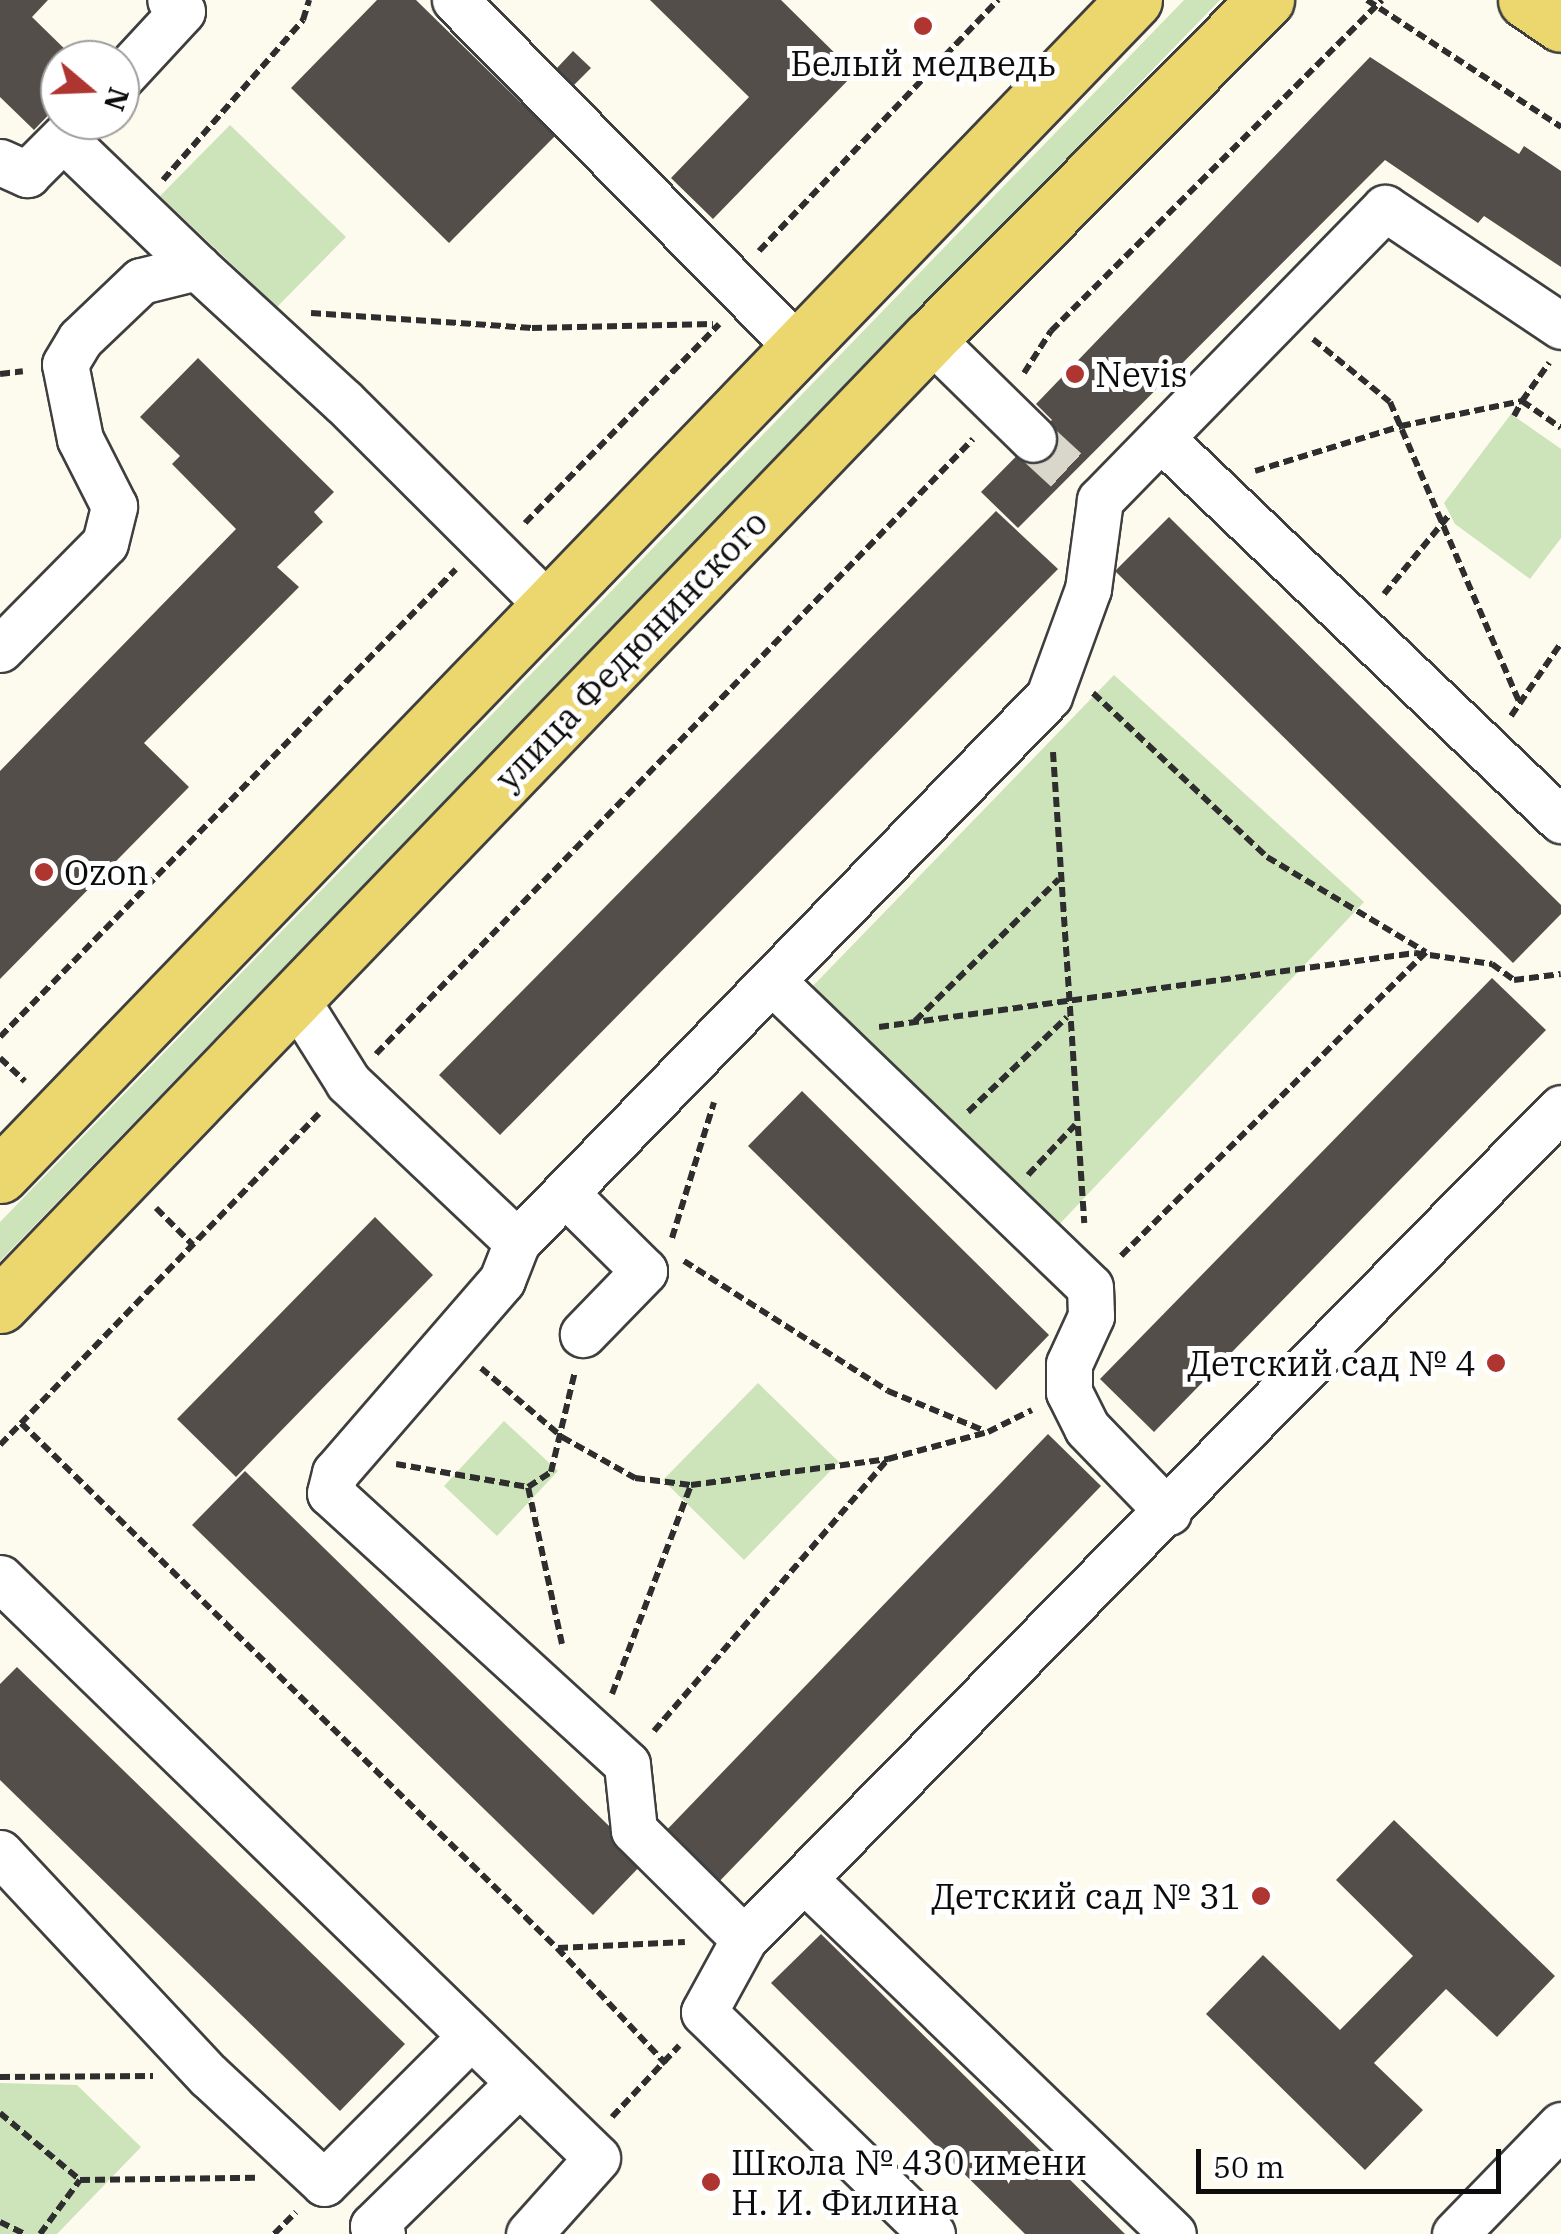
<!DOCTYPE html>
<meta charset="utf-8">
<style>
body{margin:0}
#map{position:relative;width:1561px;height:2234px;overflow:hidden;background:#fdfbed;font-family:"IBM Plex Serif",serif}
div>[style]{position:absolute}
[style*='--x']{left:calc(var(--x)*1px);top:calc(var(--y)*1px);width:calc(var(--w)*1px);rotate:calc(var(--a)*1deg)}
.green>*{inset:0;background:#cde4ba}
.building>*{inset:0;background:#544e4a}
.minor-tunnel>*{height:45px;margin-top:-22.5px;transform-origin:0;background:repeating-linear-gradient(90deg,#d9d7cb 0 45px,transparent 0 67px)}
.path>*{height:6px;margin-top:-3px;transform-origin:0;background:repeating-linear-gradient(90deg,#2e2e2e 0 10px,transparent 0 15px)}
.roads{filter:drop-shadow(2px 0 #3f3f3f) drop-shadow(-2px 0 #3f3f3f) drop-shadow(0 2px #3f3f3f) drop-shadow(0 -2px #3f3f3f)}
.minor>*{height:45px;margin:-22.5px;padding:0 22.5px;transform-origin:22.5px;border-radius:22.5px;background:#fff}
.major>*{height:55px;margin:-27.5px;padding:0 27.5px;transform-origin:27.5px;border-radius:27.5px;background:#ecd76f}
.dots>*{width:28px;height:28px;translate:-50% -50%;box-sizing:border-box;border:5px solid #fff;border-radius:50%}
span{translate:-50% -50%;white-space:nowrap;text-align:center;line-height:1.15;-webkit-text-stroke:10px #fff;paint-order:stroke}
.poi-label{font-size:35px;color:#0c0c0c}
.left{translate:0 -50%;text-align:left}
.right{translate:-100% -50%;text-align:right}
.street-label{font-size:35px;color:#0c0c0c}
.north{position:absolute;left:40px;top:40px;width:100px;height:100px;box-sizing:border-box;background:#fff;border:2px solid #9e9e9e;border-radius:50%;rotate:109deg;font-size:28px;font-weight:700;line-height:40px;text-align:center;color:#0c0c0c}
.north::after{content:'';display:block;margin:auto;width:35px;height:45px;background:#af3531;clip-path:polygon(50% 0,100% 100%,50% 72%,0 100%)}
.scale{position:absolute;left:1196px;top:2149px;width:305px;height:45px;box-sizing:border-box;border:5px solid #0c0c0c;border-top:0;padding-left:12px;font-size:30px;line-height:35px;white-space:nowrap;color:#0c0c0c;-webkit-text-stroke:8px #fff;paint-order:stroke}
</style>
<div id="map">
<div class="green">
<div style="clip-path:polygon(1184px 0,1220px 0,0 1261px,0 1222px)"></div>
<div style="clip-path:polygon(230px 125px,346px 237px,277px 307px,160px 196px)"></div>
<div style="clip-path:polygon(1511px 414px,1561px 449px,1561px 538px,1530px 579px,1455px 524px,1444px 503px)"></div>
<div style="clip-path:polygon(1114px 675px,1364px 902px,1053px 1231px,808px 991px)"></div>
<div style="clip-path:polygon(758px 1383px,839px 1462px,744px 1560px,663px 1480px)"></div>
<div style="clip-path:polygon(504px 1421px,558px 1471px,497px 1536px,444px 1486px)"></div>
<div style="clip-path:polygon(0 2083px,77px 2085px,141px 2147px,57px 2234px,0 2234px)"></div>
</div>
<div class="building">
<div style="clip-path:polygon(0 0,48px 0,32px 17px,76px 60px,60px 60px,60px 103px,34px 130px,0 97px)"></div>
<div style="clip-path:polygon(377px 0,416px 0,555px 136px,449px 243px,291px 88px)"></div>
<div style="clip-path:polygon(650px 0,781px 0,855px 73px,713px 219px,671px 178px,749px 97px)"></div>
<div style="clip-path:polygon(573px 51px,591px 68px,574px 85px,557px 68px)"></div>
<div style="clip-path:polygon(1370px 57px,1519px 154px,1524px 146px,1561px 171px,1561px 267px,1484px 216px,1478px 223px,1385px 160px,1018px 528px,981px 492px,1052px 420px,1036px 404px)"></div>
<div style="clip-path:polygon(198px 358px,334px 492px,314px 512px,323px 522px,277px 567px,299px 587px,144px 743px,189px 787px,0 979px,0 771px,236px 529px,172px 464px,180px 456px,140px 417px)"></div>
<div style="clip-path:polygon(996px 511px,1058px 569px,500px 1135px,439px 1075px)"></div>
<div style="clip-path:polygon(1169px 517px,1561px 905px,1561px 914px,1513px 963px,1115px 571px)"></div>
<div style="clip-path:polygon(1492px 978px,1546px 1030px,1154px 1432px,1100px 1379px)"></div>
<div style="clip-path:polygon(802px 1091px,1049px 1335px,996px 1390px,748px 1146px)"></div>
<div style="clip-path:polygon(375px 1217px,433px 1275px,236px 1477px,177px 1419px)"></div>
<div style="clip-path:polygon(1048px 1434px,1101px 1486px,712px 1889px,659px 1838px)"></div>
<div style="clip-path:polygon(245px 1471px,645px 1861px,593px 1915px,192px 1525px)"></div>
<div style="clip-path:polygon(17px 1667px,405px 2044px,340px 2111px,0 1780px,0 1684px)"></div>
<div style="clip-path:polygon(1394px 1820px,1555px 1976px,1497px 2037px,1446px 1989px,1374px 2063px,1423px 2110px,1365px 2170px,1206px 2014px,1263px 1955px,1340px 2030px,1413px 1956px,1336px 1880px)"></div>
<div style="clip-path:polygon(821px 1934px,1125px 2234px,1025px 2234px,771px 1983px)"></div>
</div>
<div class="minor-tunnel">
<div style="--x:1033;--y:439;--w:52;--a:42.6"></div>
</div>
<div class="path">
<div style="--x:1367;--y:0;--w:232;--a:33.2"></div>
<div style="--x:163;--y:180;--w:213;--a:-48.8"></div>
<div style="--x:303;--y:20;--w:21;--a:-73"></div>
<div style="--x:759;--y:251;--w:347;--a:-46.4"></div>
<div style="--x:311;--y:313;--w:222;--a:3.9"></div>
<div style="--x:532;--y:328;--w:181;--a:-1.3"></div>
<div style="--x:1313;--y:339;--w:99;--a:39.3"></div>
<div style="--x:1390;--y:402;--w:329;--a:66.7"></div>
<div style="--x:1024;--y:373;--w:50;--a:-57.3"></div>
<div style="--x:1051;--y:331;--w:468;--a:-45"></div>
<div style="--x:0;--y:374;--w:23;--a:-7"></div>
<div style="--x:1514;--y:416;--w:17;--a:-62"></div>
<div style="--x:1522;--y:401;--w:47;--a:34.7"></div>
<div style="--x:1255;--y:471;--w:153;--a:-17.1"></div>
<div style="--x:1401;--y:426;--w:124;--a:-11.7"></div>
<div style="--x:1522;--y:401;--w:47;--a:-54.6"></div>
<div style="--x:525;--y:523;--w:278;--a:-45.7"></div>
<div style="--x:1384;--y:594;--w:104;--a:-50.5"></div>
<div style="--x:1093;--y:693;--w:239;--a:43.3"></div>
<div style="--x:1267;--y:857;--w:185;--a:30.9"></div>
<div style="--x:1426;--y:952;--w:433;--a:135.1"></div>
<div style="--x:1511;--y:716;--w:88;--a:-55.6"></div>
<div style="--x:1053;--y:752;--w:472;--a:86.2"></div>
<div style="--x:915;--y:1021;--w:202;--a:-44.6"></div>
<div style="--x:879;--y:1027;--w:541;--a:-7.86"></div>
<div style="--x:1415;--y:953;--w:78;--a:8.1"></div>
<div style="--x:1492;--y:964;--w:27;--a:36"></div>
<div style="--x:1514;--y:980;--w:47;--a:-7.3"></div>
<div style="--x:0;--y:1037;--w:653;--a:-45.74"></div>
<div style="--x:376;--y:1054;--w:857;--a:-45.85"></div>
<div style="--x:0;--y:1058;--w:34;--a:43"></div>
<div style="--x:968;--y:1112;--w:137;--a:-43.8"></div>
<div style="--x:1028;--y:1175;--w:69;--a:-46.8"></div>
<div style="--x:156;--y:1208;--w:52;--a:45"></div>
<div style="--x:672;--y:1238;--w:142;--a:-72.8"></div>
<div style="--x:684;--y:1261;--w:242;--a:32.5"></div>
<div style="--x:888;--y:1391;--w:105;--a:22.4"></div>
<div style="--x:481;--y:1368;--w:106;--a:40.4"></div>
<div style="--x:562;--y:1437;--w:84;--a:29.3"></div>
<div style="--x:635;--y:1478;--w:56;--a:7.1"></div>
<div style="--x:691;--y:1485;--w:199;--a:-7.5"></div>
<div style="--x:888;--y:1459;--w:104;--a:-15.1"></div>
<div style="--x:988;--y:1432;--w:49;--a:-26.6"></div>
<div style="--x:21;--y:1423;--w:750;--a:44.41"></div>
<div style="--x:557;--y:1948;--w:159;--a:46.8"></div>
<div style="--x:0;--y:1445;--w:460;--a:-46.1"></div>
<div style="--x:396;--y:1464;--w:134;--a:9.9"></div>
<div style="--x:562;--y:1644;--w:161;--a:-102.2"></div>
<div style="--x:528;--y:1487;--w:27;--a:-33"></div>
<div style="--x:551;--y:1472;--w:104;--a:-76.6"></div>
<div style="--x:612;--y:1694;--w:223;--a:-69.3"></div>
<div style="--x:654;--y:1731;--w:357;--a:-49.3"></div>
<div style="--x:558;--y:1948;--w:127;--a:-2.7"></div>
<div style="--x:0;--y:2077;--w:153;--a:-0.4"></div>
<div style="--x:0;--y:2113;--w:104;--a:39.9"></div>
<div style="--x:612;--y:2117;--w:98;--a:-46.7"></div>
<div style="--x:0;--y:2222;--w:28;--a:26"></div>
<div style="--x:40;--y:2234;--w:67;--a:-53.5"></div>
<div style="--x:80;--y:2180;--w:176;--a:-0.7"></div>
<div style="--x:274;--y:2234;--w:31;--a:-45"></div>
</div>
<div class="roads">
<div class="minor">
<div style="--x:455;--y:0;--w:490;--a:45.4"></div>
<div style="--x:120;--y:78;--w:91;--a:-47.2"></div>
<div style="--x:182;--y:11;--w:16;--a:-137"></div>
<div style="--x:64;--y:139;--w:185;--a:43.9"></div>
<div style="--x:0;--y:162;--w:30;--a:24"></div>
<div style="--x:27;--y:174;--w:76;--a:-45"></div>
<div style="--x:930;--y:338;--w:144;--a:44.4"></div>
<div style="--x:1162;--y:439;--w:552;--a:43.68"></div>
<div style="--x:0;--y:649;--w:149;--a:-45.3"></div>
<div style="--x:105;--y:543;--w:38;--a:-76"></div>
<div style="--x:114;--y:506;--w:75;--a:-116.9"></div>
<div style="--x:80;--y:439;--w:76;--a:-101.3"></div>
<div style="--x:65;--y:364;--w:29;--a:-59"></div>
<div style="--x:80;--y:339;--w:84;--a:-43.6"></div>
<div style="--x:141;--y:281;--w:58;--a:-14"></div>
<div style="--x:197;--y:267;--w:200;--a:42.6"></div>
<div style="--x:344;--y:402;--w:292;--a:44.9"></div>
<div style="--x:772;--y:981;--w:441;--a:43.9"></div>
<div style="--x:1090;--y:1287;--w:29;--a:88"></div>
<div style="--x:1091;--y:1316;--w:53;--a:114.6"></div>
<div style="--x:1069;--y:1364;--w:28;--a:90"></div>
<div style="--x:1069;--y:1392;--w:40;--a:63.4"></div>
<div style="--x:1087;--y:1428;--w:117;--a:46"></div>
<div style="--x:296;--y:999;--w:98;--a:57.9"></div>
<div style="--x:348;--y:1082;--w:233;--a:43.4"></div>
<div style="--x:565;--y:1193;--w:111;--a:44.6"></div>
<div style="--x:644;--y:1271;--w:88;--a:134.1"></div>
<div style="--x:0;--y:1578;--w:832;--a:44.17"></div>
<div style="--x:597;--y:2158;--w:102;--a:131.8"></div>
<div style="--x:0;--y:1853;--w:306;--a:46.9"></div>
<div style="--x:209;--y:2076;--w:157;--a:42.9"></div>
<div style="--x:324;--y:2183;--w:205;--a:-45"></div>
<div style="--x:806;--y:1881;--w:509;--a:43.89"></div>
<div style="--x:744;--y:1939;--w:155;--a:-135.3"></div>
<div style="--x:634;--y:1830;--w:66;--a:-96.1"></div>
<div style="--x:627;--y:1764;--w:402;--a:-137.6"></div>
<div style="--x:330;--y:1493;--w:21;--a:-76"></div>
<div style="--x:335;--y:1473;--w:255;--a:-49.1"></div>
<div style="--x:502;--y:1280;--w:41;--a:-68.5"></div>
<div style="--x:517;--y:1242;--w:762;--a:-45.74"></div>
<div style="--x:1049;--y:696;--w:114;--a:-70"></div>
<div style="--x:1088;--y:589;--w:90;--a:-82.3"></div>
<div style="--x:1100;--y:500;--w:408;--a:-45.7"></div>
<div style="--x:1385;--y:208;--w:212;--a:33.8"></div>
<div style="--x:382;--y:2234;--w:12;--a:-138"></div>
<div style="--x:373;--y:2226;--w:202;--a:-44.4"></div>
<div style="--x:932;--y:2234;--w:318;--a:-135.8"></div>
<div style="--x:704;--y:2012;--w:83;--a:-61.3"></div>
<div style="--x:744;--y:1939;--w:1165;--a:-45.49"></div>
<div style="--x:1455;--y:2234;--w:152;--a:-45.8"></div>
</div>
<div class="major">
<div style="--x:1526;--y:0;--w:42;--a:34.4"></div>
<div style="--x:0;--y:1175;--w:1633;--a:-46.02"></div>
<div style="--x:0;--y:1305;--w:1342;--a:-46.12"></div>
<div style="--x:930;--y:338;--w:477;--a:-45.2"></div>
</div>
</div>
<div class="dots">
<div style="left:923px;top:26px;background:#af3531"></div>
<div style="left:1075px;top:374px;background:#af3531"></div>
<div style="left:44px;top:872px;background:#af3531"></div>
<div style="left:1496px;top:1363px;background:#af3531"></div>
<div style="left:1261px;top:1896px;background:#af3531"></div>
<div style="left:711px;top:2182px;background:#af3531"></div>
</div>
<div class="poi-label">
<span style="left:923px;top:63px">Белый медведь</span>
<span class="left" style="left:1095px;top:374px">Nevis</span>
<span class="left" style="left:64px;top:872px">Ozon</span>
<span class="right" style="left:1476px;top:1363px">Детский сад № 4</span>
<span class="right" style="left:1241px;top:1896px">Детский сад № 31</span>
<span class="left" style="left:731px;top:2182px">Школа № 430 имени<br>Н. И. Филина</span>
</div>
<div class="street-label">
<span style="left:631px;top:650px;rotate:-46deg">улица Федюнинского</span>
</div>
<div class="north">N</div>
<div class="scale">50 m</div>
</div>
